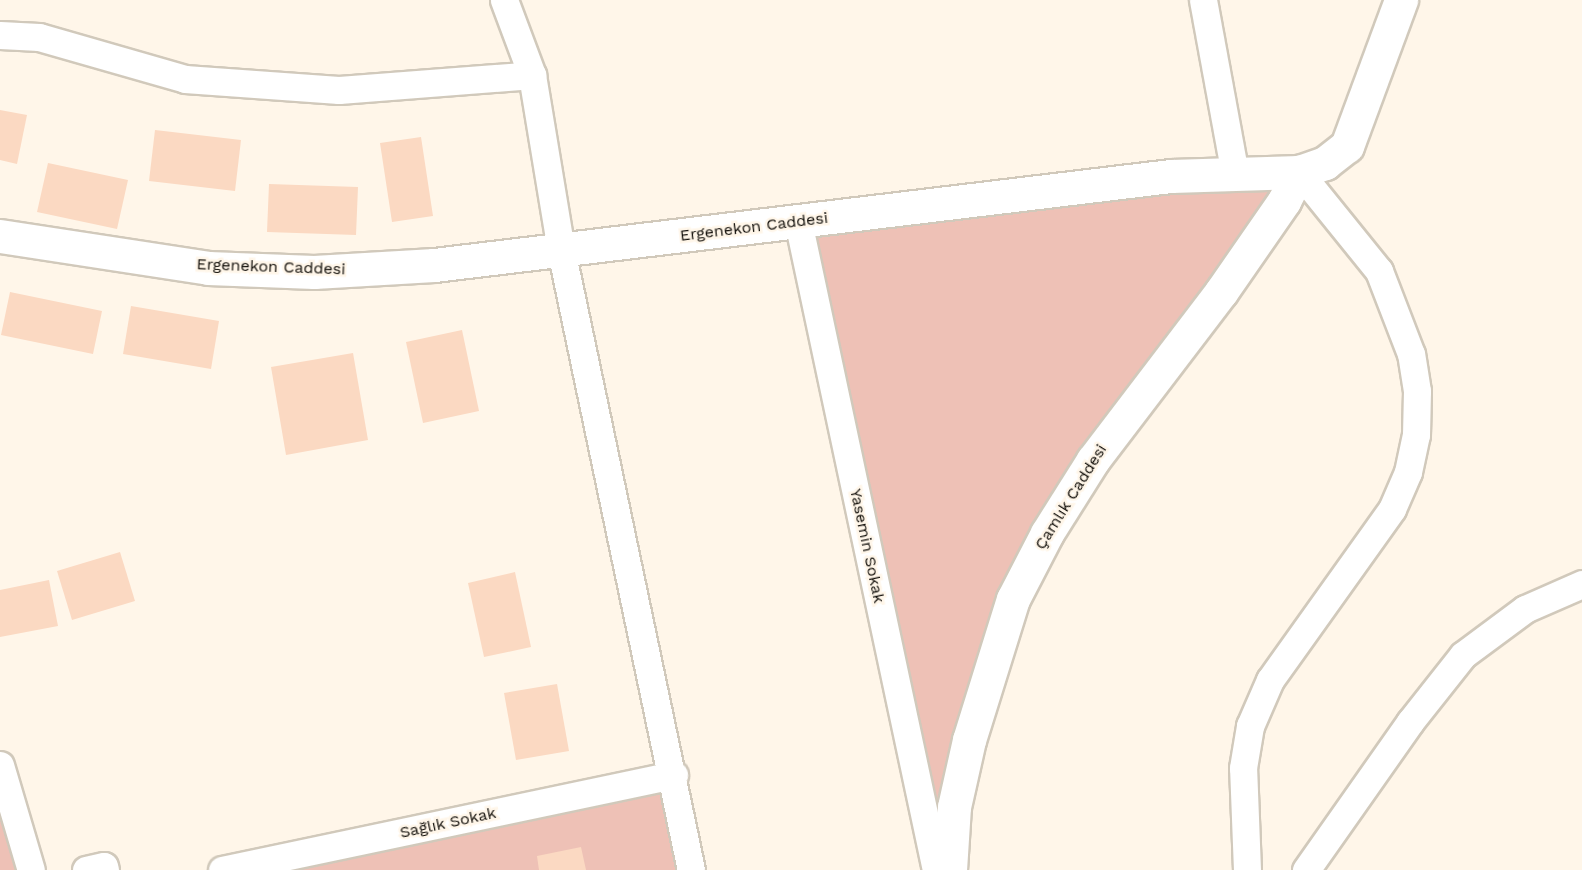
<!DOCTYPE html>
<meta charset="utf-8">
<style>
body{margin:0}
#map{position:relative;width:1582px;height:870px;overflow:hidden;background:#fff6e9;font-family:"Work Sans",sans-serif}
div>[style]{position:absolute}
[style*='--x']{left:calc(var(--x)*1px);top:calc(var(--y)*1px);width:calc(var(--w)*1px);rotate:calc(var(--a)*1deg)}
.green>*{inset:0;background:#eec1b6}
.building>*{inset:0;background:#fbd9c2}
.roads{filter:drop-shadow(2px 0 #d1c9bb) drop-shadow(-2px 0 #d1c9bb) drop-shadow(0 2px #d1c9bb) drop-shadow(0 -2px #d1c9bb)}
.street>*{height:27px;margin:-13.5px;padding:0 13.5px;transform-origin:13.5px;border-radius:13.5px;background:#fff}
.secondary>*{height:33px;margin:-16.5px;padding:0 16.5px;transform-origin:16.5px;border-radius:16.5px;background:#fff}
span{translate:-50% -50%;white-space:nowrap;text-align:center;line-height:1.15;-webkit-text-stroke:5px #fff6e9;paint-order:stroke}
.street-label{font-size:16px;color:#120f0a}
</style>
<div id="map">
<div class="green">
<div style="clip-path:polygon(1299px 172px,1013px 599px,950px 866px,798px 221px)"></div>
<div style="clip-path:polygon(0 765px,31px 870px,0 870px)"></div>
<div style="clip-path:polygon(674px 775px,691px 870px,222px 870px)"></div>
</div>
<div class="building">
<div style="clip-path:polygon(0 110px,27px 115px,17px 164px,0 160px)"></div>
<div style="clip-path:polygon(155px 130px,241px 140px,235px 191px,149px 181px)"></div>
<div style="clip-path:polygon(421px 137px,433px 216px,392px 222px,380px 143px)"></div>
<div style="clip-path:polygon(48px 163px,128px 180px,117px 229px,37px 212px)"></div>
<div style="clip-path:polygon(269px 184px,358px 187px,356px 235px,267px 232px)"></div>
<div style="clip-path:polygon(10px 292px,102px 311px,93px 354px,1px 335px)"></div>
<div style="clip-path:polygon(131px 306px,219px 321px,211px 369px,123px 354px)"></div>
<div style="clip-path:polygon(462px 330px,479px 411px,423px 423px,406px 342px)"></div>
<div style="clip-path:polygon(353px 353px,368px 440px,286px 455px,271px 367px)"></div>
<div style="clip-path:polygon(120px 552px,135px 601px,72px 620px,57px 571px)"></div>
<div style="clip-path:polygon(515px 572px,531px 647px,484px 657px,468px 583px)"></div>
<div style="clip-path:polygon(49px 580px,58px 626px,0 637px,0 590px)"></div>
<div style="clip-path:polygon(557px 684px,569px 751px,516px 760px,504px 693px)"></div>
<div style="clip-path:polygon(581px 847px,586px 870px,539px 870px,537px 856px)"></div>
</div>
<div class="roads">
<div class="street">
<div style="--x:504;--y:0;--w:80;--a:69.5"></div>
<div style="--x:532;--y:75;--w:177;--a:80.6"></div>
<div style="--x:561;--y:250;--w:633;--a:78.16"></div>
<div style="--x:1203;--y:0;--w:178;--a:79.6"></div>
<div style="--x:0;--y:35;--w:39;--a:3"></div>
<div style="--x:39;--y:37;--w:152;--a:16"></div>
<div style="--x:185;--y:79;--w:154;--a:4.1"></div>
<div style="--x:339;--y:90;--w:194;--a:-4.4"></div>
<div style="--x:798;--y:221;--w:664;--a:78"></div>
<div style="--x:0;--y:765;--w:109;--a:73.6"></div>
<div style="--x:86;--y:870;--w:18;--a:-13"></div>
<div style="--x:104;--y:866;--w:4;--a:76"></div>
<div style="--x:222;--y:870;--w:462;--a:-11.9"></div>
<div style="--x:1247;--y:870;--w:102;--a:-92.2"></div>
<div style="--x:1243;--y:768;--w:43;--a:-80.5"></div>
<div style="--x:1250;--y:726;--w:50;--a:-66.5"></div>
<div style="--x:1270;--y:680;--w:210;--a:-54.5"></div>
<div style="--x:1392;--y:509;--w:40;--a:-66.6"></div>
<div style="--x:1408;--y:472;--w:38;--a:-78"></div>
<div style="--x:1416;--y:435;--w:44;--a:-88.7"></div>
<div style="--x:1417;--y:391;--w:37;--a:-99"></div>
<div style="--x:1411;--y:354;--w:89;--a:-111.1"></div>
<div style="--x:1379;--y:271;--w:127;--a:-128.9"></div>
<div style="--x:1306;--y:870;--w:181;--a:-54.9"></div>
<div style="--x:1410;--y:722;--w:85;--a:-51.7"></div>
<div style="--x:1463;--y:655;--w:77;--a:-36.6"></div>
<div style="--x:1525;--y:609;--w:62;--a:-23.7"></div>
</div>
<div class="secondary">
<div style="--x:0;--y:236;--w:210;--a:8.7"></div>
<div style="--x:208;--y:268;--w:106;--a:2.2"></div>
<div style="--x:314;--y:272;--w:120;--a:-3.3"></div>
<div style="--x:434;--y:265;--w:742;--a:-6.89"></div>
<div style="--x:1171;--y:176;--w:128;--a:-1.8"></div>
<div style="--x:1299;--y:172;--w:28;--a:-19"></div>
<div style="--x:1325;--y:163;--w:28;--a:-38"></div>
<div style="--x:1347;--y:146;--w:156;--a:-69.7"></div>
<div style="--x:950;--y:870;--w:63;--a:-86.4"></div>
<div style="--x:954;--y:807;--w:69;--a:-77.4"></div>
<div style="--x:969;--y:740;--w:148;--a:-72.7"></div>
<div style="--x:1013;--y:599;--w:74;--a:-62.7"></div>
<div style="--x:1047;--y:533;--w:86;--a:-57.8"></div>
<div style="--x:1093;--y:460;--w:211;--a:-52.7"></div>
<div style="--x:1221;--y:292;--w:111;--a:-55.3"></div>
<div style="--x:1284;--y:201;--w:33;--a:-63"></div>
</div>
</div>
<div class="street-label">
<span style="left:754px;top:227px;rotate:-7deg">Ergenekon Caddesi</span>
<span style="left:271px;top:267px;rotate:2deg">Ergenekon Caddesi</span>
<span style="left:1071px;top:497px;rotate:-58deg">Çamlık Caddesi</span>
<span style="left:867px;top:546px;rotate:78deg">Yasemin Sokak</span>
<span style="left:448px;top:823px;rotate:-12deg">Sağlık Sokak</span>
</div>
</div>
